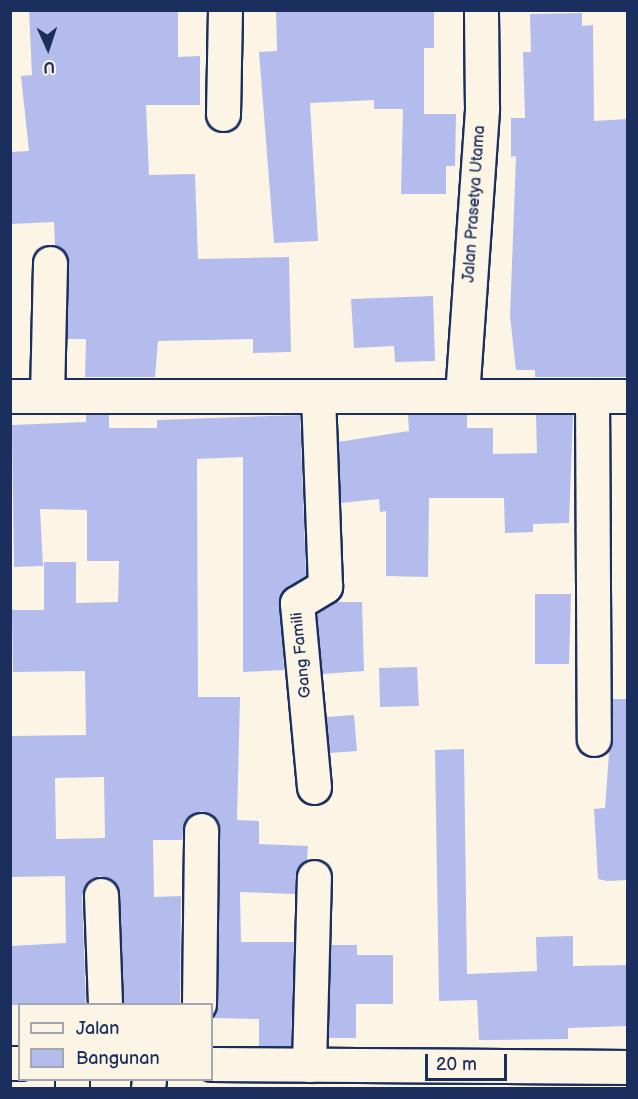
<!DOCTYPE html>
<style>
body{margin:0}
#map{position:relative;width:638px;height:1099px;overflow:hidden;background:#fcf5e5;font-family:"Balsamiq Sans",sans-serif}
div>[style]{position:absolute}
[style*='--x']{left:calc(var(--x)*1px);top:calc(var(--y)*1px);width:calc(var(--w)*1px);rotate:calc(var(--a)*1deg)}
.building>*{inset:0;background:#b3bced}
.roads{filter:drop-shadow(2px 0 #1b2f5e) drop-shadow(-2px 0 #1b2f5e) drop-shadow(0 2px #1b2f5e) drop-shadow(0 -2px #1b2f5e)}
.minor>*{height:33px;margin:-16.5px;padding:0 16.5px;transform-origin:16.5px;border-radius:16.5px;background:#fcf5e5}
span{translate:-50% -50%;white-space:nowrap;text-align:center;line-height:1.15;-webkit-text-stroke:4.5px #fcf5e5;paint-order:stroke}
.street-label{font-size:16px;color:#1b2f5e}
.frame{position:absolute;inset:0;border:12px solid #1b2f5e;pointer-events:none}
.legend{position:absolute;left:18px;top:1003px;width:195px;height:78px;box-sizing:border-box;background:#fcf5e5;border:2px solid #a2a6af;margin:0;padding:8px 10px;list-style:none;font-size:18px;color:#1b2f5e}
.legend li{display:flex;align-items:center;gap:12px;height:30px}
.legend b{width:30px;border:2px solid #a2a6af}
.north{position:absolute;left:18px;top:18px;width:60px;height:60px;-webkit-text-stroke:4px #fcf5e5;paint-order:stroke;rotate:177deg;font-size:16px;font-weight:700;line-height:24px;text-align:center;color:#1b2f5e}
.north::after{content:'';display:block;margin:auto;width:21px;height:27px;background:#1b2f5e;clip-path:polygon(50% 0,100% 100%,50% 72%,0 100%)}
.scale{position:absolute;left:425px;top:1054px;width:82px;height:27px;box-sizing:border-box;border:3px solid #1b2f5e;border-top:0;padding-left:8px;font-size:18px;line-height:21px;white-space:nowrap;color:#1b2f5e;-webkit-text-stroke:4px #fcf5e5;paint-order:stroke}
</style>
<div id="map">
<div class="building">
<div style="clip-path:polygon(29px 10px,178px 10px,178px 57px,200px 56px,200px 105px,146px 105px,149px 175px,195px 174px,198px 259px,289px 257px,291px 352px,253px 353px,253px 339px,158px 341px,155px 377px,85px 377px,86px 339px,67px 339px,69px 263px,55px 245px,54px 222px,10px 224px,10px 152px,29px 151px,21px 76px,32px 75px)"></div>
<div style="clip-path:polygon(276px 10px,434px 10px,434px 48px,424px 48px,424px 114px,456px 114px,455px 166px,446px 166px,446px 194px,401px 194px,403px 109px,374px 109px,374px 100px,310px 103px,318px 241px,274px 243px,259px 52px,277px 51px)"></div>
<div style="clip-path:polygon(582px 13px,582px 26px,593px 25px,594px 121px,627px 119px,627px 377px,535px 377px,535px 370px,516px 370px,510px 316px,516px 156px,511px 157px,511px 118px,525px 118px,523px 52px,531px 52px,530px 14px)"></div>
<div style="clip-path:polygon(433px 296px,435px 361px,395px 362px,394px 346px,354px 348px,351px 299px)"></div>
<div style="clip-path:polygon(evenodd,86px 415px,109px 415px,109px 428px,157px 428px,157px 420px,300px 415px,306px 576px,280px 595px,284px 670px,243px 672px,243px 457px,197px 459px,198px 697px,240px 697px,237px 820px,259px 821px,259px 844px,308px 846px,307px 860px,295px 876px,295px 894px,240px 892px,241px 942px,294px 942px,291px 1046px,259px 1046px,259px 1019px,212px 1018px,218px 1004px,220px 830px,217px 820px,202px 811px,185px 820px,182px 840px,153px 840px,154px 897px,181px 896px,180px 1005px,124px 1005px,120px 894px,117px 885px,101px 876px,91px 879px,82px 895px,86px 1005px,10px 1005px,10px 946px,66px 943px,65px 876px,10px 877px,10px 736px,86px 735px,85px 671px,13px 672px,12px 610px,44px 610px,44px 562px,76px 562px,76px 603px,118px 602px,119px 561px,87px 561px,87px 510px,40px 509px,43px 566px,14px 567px,12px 425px,86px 422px,86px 415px,104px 777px,105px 838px,56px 839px,55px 778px,104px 777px)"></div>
<div style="clip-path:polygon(408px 415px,467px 415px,467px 428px,493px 428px,493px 454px,537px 453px,536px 415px,573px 415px,569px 523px,533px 524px,533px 532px,505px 533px,504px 498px,429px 498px,428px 577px,386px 576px,386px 511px,380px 512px,379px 499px,341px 503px,338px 442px,409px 431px)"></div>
<div style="clip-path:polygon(535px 594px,571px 594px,569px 664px,535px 664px)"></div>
<div style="clip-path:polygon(334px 602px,362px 602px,364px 671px,322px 674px,317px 613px)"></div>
<div style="clip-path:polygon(417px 667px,419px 706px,380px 707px,379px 668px)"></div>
<div style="clip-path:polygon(613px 699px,627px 699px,627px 880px,607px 881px,598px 879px,594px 809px,605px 808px)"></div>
<div style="clip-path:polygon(354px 715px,357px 751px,330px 753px,326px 717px)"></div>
<div style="clip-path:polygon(464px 749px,467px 974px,537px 971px,536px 937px,573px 936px,573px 966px,627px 965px,627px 1026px,568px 1028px,568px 1039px,479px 1040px,477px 1000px,439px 1001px,435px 750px)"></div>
<div style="clip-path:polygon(331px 945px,357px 945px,357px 955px,393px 955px,393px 1004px,356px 1004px,356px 1038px,328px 1038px)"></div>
</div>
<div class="roads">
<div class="minor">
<div style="--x:223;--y:114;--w:104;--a:-88.9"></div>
<div style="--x:10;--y:396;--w:618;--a:0"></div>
<div style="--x:47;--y:396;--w:133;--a:-88.7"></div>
<div style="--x:462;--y:396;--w:289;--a:-86"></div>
<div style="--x:482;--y:108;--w:98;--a:-90.6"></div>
<div style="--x:592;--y:396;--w:343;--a:89.7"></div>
<div style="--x:314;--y:787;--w:185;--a:-95.3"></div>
<div style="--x:297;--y:603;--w:33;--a:-31"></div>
<div style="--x:325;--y:586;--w:190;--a:-92.1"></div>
<div style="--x:101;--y:895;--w:109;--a:87.9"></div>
<div style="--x:199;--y:1004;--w:174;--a:-89.3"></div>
<div style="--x:10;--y:1063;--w:10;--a:0"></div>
<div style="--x:212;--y:1064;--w:416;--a:0.4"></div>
<div style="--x:309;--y:1065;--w:188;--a:-88.5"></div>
<div style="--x:72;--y:1088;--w:8;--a:-90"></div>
<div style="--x:148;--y:1088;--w:8;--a:-83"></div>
</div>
</div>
<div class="street-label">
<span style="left:475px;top:204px;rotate:-86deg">Jalan Prasetya Utama</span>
<span style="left:302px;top:655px;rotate:-96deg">Gang Famili</span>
</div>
<div class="frame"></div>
<ul class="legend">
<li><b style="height:8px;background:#fcf5e5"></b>Jalan</li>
<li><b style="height:16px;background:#b3bced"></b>Bangunan</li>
</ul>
<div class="north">U</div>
<div class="scale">20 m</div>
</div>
